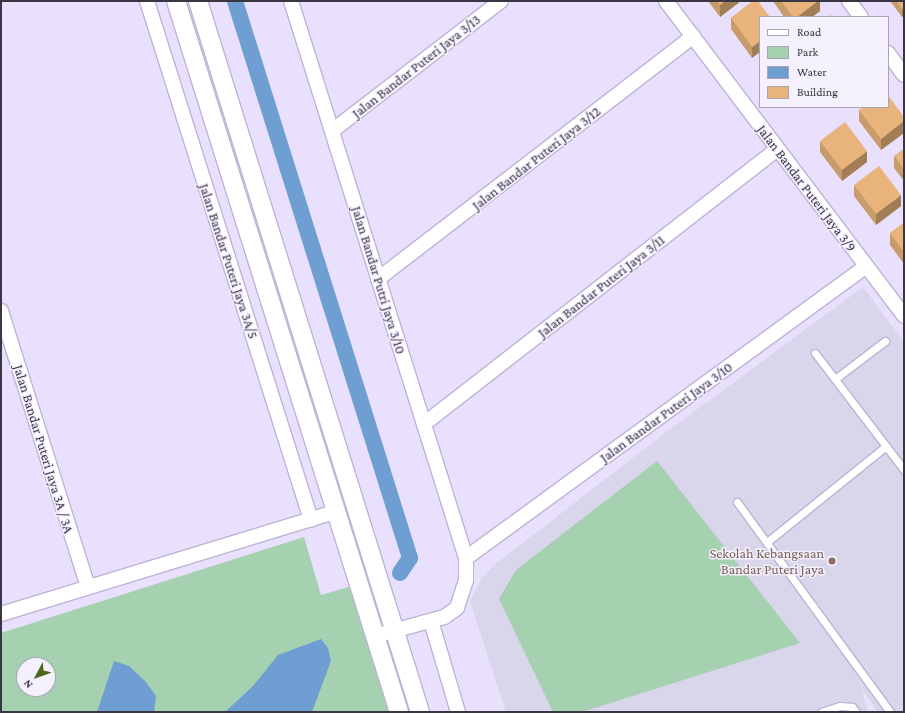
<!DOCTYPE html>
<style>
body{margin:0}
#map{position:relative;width:905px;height:713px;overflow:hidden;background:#e8e0fc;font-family:"Crimson Pro",serif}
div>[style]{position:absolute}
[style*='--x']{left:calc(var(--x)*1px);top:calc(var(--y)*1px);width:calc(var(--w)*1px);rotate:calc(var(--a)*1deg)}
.education>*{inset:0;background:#d9d5eb}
.green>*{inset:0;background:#a5d1b1}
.water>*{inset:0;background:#6f9ed3}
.canal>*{height:16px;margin:-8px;padding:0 8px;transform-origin:8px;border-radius:8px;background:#6f9ed3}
.roads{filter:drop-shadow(1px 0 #beb3d6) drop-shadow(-1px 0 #beb3d6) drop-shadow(0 1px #beb3d6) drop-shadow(0 -1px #beb3d6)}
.service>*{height:7px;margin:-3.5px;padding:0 3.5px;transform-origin:3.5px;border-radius:3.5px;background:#fff}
.minor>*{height:14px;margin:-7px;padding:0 7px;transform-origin:7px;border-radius:7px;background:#fff}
.tertiary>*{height:18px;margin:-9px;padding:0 9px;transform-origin:9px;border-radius:9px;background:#fff}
.wall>*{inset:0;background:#c89b6b}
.shaded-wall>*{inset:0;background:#a27e57}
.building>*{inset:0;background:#e8b47c}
.dots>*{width:11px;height:11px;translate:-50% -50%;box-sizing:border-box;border:2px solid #f4f0fe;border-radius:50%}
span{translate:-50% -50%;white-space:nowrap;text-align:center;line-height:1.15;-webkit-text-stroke:3px #f4f0fe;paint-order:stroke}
.street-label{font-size:14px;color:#3a3543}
.education-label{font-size:14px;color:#785e54}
.right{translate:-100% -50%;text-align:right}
.frame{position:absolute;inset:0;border:2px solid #3a3543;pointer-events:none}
.legend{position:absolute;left:759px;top:16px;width:130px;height:92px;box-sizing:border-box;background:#f4f0fe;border:1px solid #aaa5b3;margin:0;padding:5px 7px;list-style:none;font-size:12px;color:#3a3543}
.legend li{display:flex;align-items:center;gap:8px;height:20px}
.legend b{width:20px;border:1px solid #aaa5b3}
.north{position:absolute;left:16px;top:657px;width:40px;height:40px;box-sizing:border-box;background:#f4f0fe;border:1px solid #aaa5b3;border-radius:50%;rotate:229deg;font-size:11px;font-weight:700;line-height:16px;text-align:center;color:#3a3543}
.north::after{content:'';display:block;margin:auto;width:14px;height:18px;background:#4d681b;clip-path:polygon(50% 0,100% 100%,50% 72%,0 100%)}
</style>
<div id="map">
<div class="education">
<div style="clip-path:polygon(863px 287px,904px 342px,904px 712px,878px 712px,861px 688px,868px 712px,506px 712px,470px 601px,482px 578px,493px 566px,661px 436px)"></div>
</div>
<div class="green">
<div style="clip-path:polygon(657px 461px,800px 643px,582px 712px,553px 712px,499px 599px,516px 570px)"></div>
<div style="clip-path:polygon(evenodd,304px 537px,321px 595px,352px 586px,390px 712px,1px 712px,1px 633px,304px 537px,24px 665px,48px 665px,48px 689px,24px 689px,24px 665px)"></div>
</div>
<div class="water">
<div style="clip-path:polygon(321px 639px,328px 648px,331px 661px,312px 712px,225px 712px,253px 686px,278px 655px)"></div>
<div style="clip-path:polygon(114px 661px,129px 666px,146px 682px,156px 696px,154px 712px,97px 712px)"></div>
</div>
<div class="canal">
<div style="--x:235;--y:1;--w:584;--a:72.56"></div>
<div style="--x:410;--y:558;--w:18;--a:124"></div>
</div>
<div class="roads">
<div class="service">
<div style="--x:815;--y:353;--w:147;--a:52.7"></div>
<div style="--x:835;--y:379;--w:63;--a:-37.2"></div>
<div style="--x:737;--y:502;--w:260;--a:53.9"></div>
<div style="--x:767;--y:542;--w:153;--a:-38.9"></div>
<div style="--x:821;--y:712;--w:20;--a:-18"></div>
<div style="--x:840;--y:706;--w:12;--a:5"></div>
<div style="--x:852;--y:707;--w:6;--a:51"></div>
</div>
<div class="minor">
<div style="--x:147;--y:1;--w:544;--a:72.46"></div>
<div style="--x:291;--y:1;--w:584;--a:72.56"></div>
<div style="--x:466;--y:558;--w:22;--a:90"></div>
<div style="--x:466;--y:580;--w:29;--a:108"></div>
<div style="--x:457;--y:608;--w:16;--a:145"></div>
<div style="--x:444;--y:617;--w:72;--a:164.6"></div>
<div style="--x:666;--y:1;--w:395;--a:52.9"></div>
<div style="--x:849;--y:1;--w:20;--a:53"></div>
<div style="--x:888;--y:53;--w:27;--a:54"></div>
<div style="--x:332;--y:131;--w:213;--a:-37.6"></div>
<div style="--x:378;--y:279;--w:398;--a:-37.6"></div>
<div style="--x:1;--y:311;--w:289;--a:72.5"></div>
<div style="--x:424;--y:424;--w:447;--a:-37.9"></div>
<div style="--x:466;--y:558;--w:495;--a:-36.1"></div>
<div style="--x:1;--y:614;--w:349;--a:-17"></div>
<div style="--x:431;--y:621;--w:95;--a:73.5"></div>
</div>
<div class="tertiary">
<div style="--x:176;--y:1;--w:745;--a:72.59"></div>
<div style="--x:198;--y:1;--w:745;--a:72.66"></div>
</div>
</div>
<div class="wall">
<div style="clip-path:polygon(708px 1px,741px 1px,720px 17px)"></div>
<div style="clip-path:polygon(753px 1px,752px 58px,731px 29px,731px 18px)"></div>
<div style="clip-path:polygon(773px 1px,820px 1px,820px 11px,812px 17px,784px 17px)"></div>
<div style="clip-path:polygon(890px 1px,904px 1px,904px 15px,902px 17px)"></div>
<div style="clip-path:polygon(859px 110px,904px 117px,904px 133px,881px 150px,859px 121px)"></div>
<div style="clip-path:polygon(820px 141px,867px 162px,842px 181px,820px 152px)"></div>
<div style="clip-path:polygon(904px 149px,904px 181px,894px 168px,894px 156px)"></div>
<div style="clip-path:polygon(854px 185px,901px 206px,876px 225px,854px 196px)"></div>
<div style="clip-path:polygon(904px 223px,904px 264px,890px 245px,890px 233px)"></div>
</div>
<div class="shaded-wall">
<div style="clip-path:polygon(725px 1px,741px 1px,720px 17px,720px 5px)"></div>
<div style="clip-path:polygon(818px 1px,820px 1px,820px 11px,812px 17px,797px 17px)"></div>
<div style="clip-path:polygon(904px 8px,904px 15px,902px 17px,902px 9px)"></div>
<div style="clip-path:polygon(760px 41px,760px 52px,752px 58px,752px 47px)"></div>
<div style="clip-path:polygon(904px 121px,904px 133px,881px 150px,881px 139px)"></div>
<div style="clip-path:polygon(867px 151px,867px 162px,842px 181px,842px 170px)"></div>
<div style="clip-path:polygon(901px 195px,901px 206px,876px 225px,876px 214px)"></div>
</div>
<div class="building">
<div style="clip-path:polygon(717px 1px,725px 1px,720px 5px)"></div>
<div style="clip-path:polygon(753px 1px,758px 1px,770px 17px,760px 17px,760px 41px,752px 47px,731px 18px)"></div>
<div style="clip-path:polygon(781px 1px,818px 1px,797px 17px,793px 17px)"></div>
<div style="clip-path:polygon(896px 1px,904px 1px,904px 8px,902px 9px)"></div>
<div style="clip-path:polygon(831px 15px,833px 17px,828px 17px)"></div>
<div style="clip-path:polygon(888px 95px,904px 117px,904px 121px,881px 139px,859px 110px,863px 107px,888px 107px)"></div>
<div style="clip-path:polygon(845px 122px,867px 151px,842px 170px,820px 141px)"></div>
<div style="clip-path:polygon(904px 149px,904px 169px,894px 156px)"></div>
<div style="clip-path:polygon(879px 166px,901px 195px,876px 214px,854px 185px)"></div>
<div style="clip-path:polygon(904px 223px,904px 252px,890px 233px)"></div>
</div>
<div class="dots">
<div style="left:832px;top:561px;background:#8d6e63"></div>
</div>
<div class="street-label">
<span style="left:416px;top:66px;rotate:-38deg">Jalan Bandar Puteri Jaya 3/13</span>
<span style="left:536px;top:158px;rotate:-38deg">Jalan Bandar Puteri Jaya 3/12</span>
<span style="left:807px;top:188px;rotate:53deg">Jalan Bandar Puteri Jaya 3/9</span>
<span style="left:229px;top:261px;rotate:72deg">Jalan Bandar Puteri Jaya 3A/5</span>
<span style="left:379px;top:280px;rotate:73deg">Jalan Bandar Putri Jaya 3/10</span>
<span style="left:601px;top:286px;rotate:-38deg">Jalan Bandar Puteri Jaya 3/11</span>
<span style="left:666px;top:412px;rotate:-36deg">Jalan Bandar Puteri Jaya 3/10</span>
<span style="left:44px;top:449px;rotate:73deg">Jalan Bandar Puteri Jaya 3A / 3A</span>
</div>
<div class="education-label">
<span class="right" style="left:824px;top:561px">Sekolah Kebangsaan<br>Bandar Puteri Jaya</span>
</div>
<div class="frame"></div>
<ul class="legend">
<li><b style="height:5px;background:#fff"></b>Road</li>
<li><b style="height:11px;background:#a5d1b1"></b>Park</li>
<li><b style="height:11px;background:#6f9ed3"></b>Water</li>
<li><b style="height:11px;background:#e8b47c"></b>Building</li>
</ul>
<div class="north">N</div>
</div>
